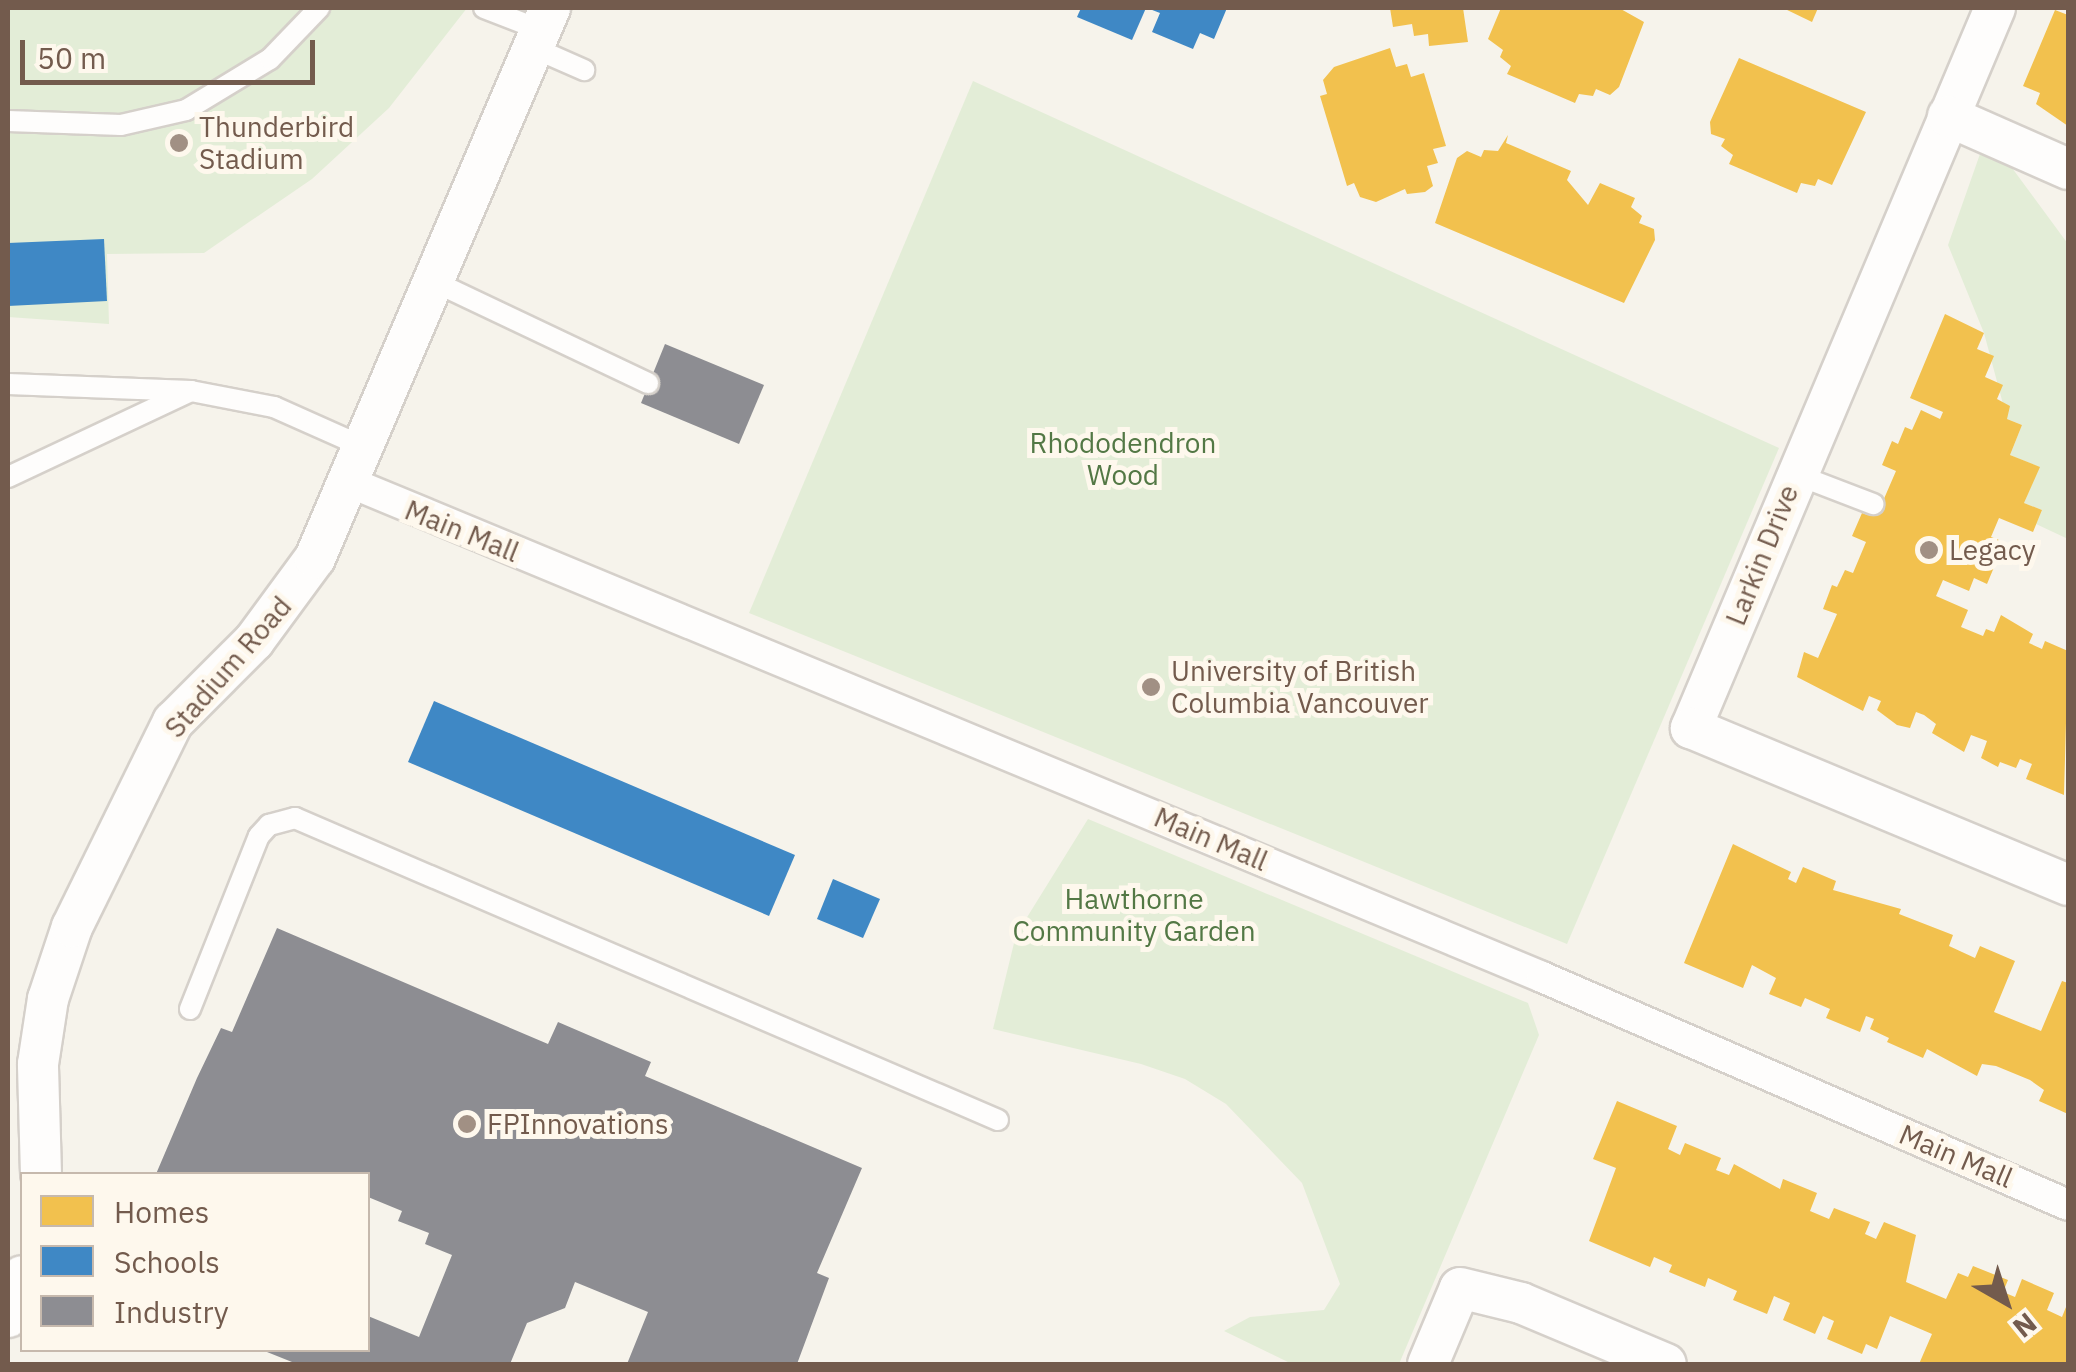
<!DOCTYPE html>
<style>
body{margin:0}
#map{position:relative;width:2076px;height:1372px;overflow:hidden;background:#f6f3eb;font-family:"IBM Plex Sans",sans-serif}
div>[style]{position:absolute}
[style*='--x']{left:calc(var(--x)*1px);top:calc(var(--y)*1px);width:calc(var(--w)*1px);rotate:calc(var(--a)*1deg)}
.green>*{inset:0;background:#e3edd7}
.homes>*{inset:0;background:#f2c14e}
.schools>*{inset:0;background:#3f88c5}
.industry>*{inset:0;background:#8d8d92}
.roads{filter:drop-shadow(2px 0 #d5d0ca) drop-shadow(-2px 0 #d5d0ca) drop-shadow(0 2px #d5d0ca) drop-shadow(0 -2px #d5d0ca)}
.service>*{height:20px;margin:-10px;padding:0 10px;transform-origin:10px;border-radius:10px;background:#fefdfc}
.pedestrian>*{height:30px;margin:-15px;padding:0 15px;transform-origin:15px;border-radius:15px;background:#fefdfc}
.minor>*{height:40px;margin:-20px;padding:0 20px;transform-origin:20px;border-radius:20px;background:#fefdfc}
.dots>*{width:28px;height:28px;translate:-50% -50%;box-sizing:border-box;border:5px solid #fef8ed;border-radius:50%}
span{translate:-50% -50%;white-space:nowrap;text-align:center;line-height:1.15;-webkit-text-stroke:10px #fef8ed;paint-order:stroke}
.poi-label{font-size:28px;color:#735b4d}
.left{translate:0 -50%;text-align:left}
.park-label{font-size:28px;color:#537845}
.street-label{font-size:28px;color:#735b4d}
.frame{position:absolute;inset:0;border:10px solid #735b4d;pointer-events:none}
.legend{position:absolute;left:20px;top:1172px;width:350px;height:180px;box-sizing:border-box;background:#fef8ed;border:2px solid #c6b9ad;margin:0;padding:12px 18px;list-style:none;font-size:30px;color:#735b4d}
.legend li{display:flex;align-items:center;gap:20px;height:50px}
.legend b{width:50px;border:2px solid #c6b9ad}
.north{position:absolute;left:1956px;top:1252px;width:100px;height:100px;-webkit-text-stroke:8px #fef8ed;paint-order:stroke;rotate:141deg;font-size:28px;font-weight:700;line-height:40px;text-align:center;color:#735b4d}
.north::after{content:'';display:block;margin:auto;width:35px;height:45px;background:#735b4d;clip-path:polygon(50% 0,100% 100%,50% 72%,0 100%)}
.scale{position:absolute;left:20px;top:40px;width:295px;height:45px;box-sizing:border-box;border:5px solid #735b4d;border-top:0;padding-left:12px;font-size:30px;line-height:35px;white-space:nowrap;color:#735b4d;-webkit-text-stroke:8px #fef8ed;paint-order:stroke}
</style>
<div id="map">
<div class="green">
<div style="clip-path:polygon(8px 8px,467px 8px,389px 108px,312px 179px,204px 253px,107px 254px,109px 324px,8px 317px)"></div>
<div style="clip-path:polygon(973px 81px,1779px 448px,1567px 944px,749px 613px)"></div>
<div style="clip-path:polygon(1987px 134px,2068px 244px,2068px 539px,2036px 524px,2042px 510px,2024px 503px,2039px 467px,2010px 455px,2022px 425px,2007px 419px,1984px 333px,1948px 245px)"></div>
<div style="clip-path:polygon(1088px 819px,1528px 1003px,1539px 1035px,1399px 1364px,1292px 1364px,1224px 1331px,1250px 1317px,1324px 1310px,1340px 1284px,1302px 1183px,1226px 1104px,1185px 1079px,1141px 1064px,993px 1029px,1016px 935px)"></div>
</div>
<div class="homes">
<div style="clip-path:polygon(1390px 8px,1463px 8px,1468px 42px,1429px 46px,1428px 34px,1414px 36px,1412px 24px,1393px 27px)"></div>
<div style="clip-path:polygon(1501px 8px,1619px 8px,1644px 22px,1619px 87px,1610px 95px,1596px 89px,1593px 96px,1579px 94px,1575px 103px,1507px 74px,1511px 66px,1500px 57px,1503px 50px,1488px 39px)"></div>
<div style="clip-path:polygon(1783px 8px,1818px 8px,1812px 22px)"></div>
<div style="clip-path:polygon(2055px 10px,2068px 15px,2068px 126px,2036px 104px,2040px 93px,2023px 86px)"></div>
<div style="clip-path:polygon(1390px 48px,1396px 67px,1407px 64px,1411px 77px,1424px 73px,1446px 146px,1433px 149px,1438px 163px,1427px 166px,1433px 186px,1425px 192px,1407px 194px,1405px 189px,1376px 202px,1360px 197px,1354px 183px,1347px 186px,1320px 96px,1327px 94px,1323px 80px,1334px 67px)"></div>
<div style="clip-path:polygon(1739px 58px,1866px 112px,1832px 185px,1818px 179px,1815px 186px,1801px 183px,1797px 193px,1729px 164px,1733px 155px,1721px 146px,1725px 139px,1711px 134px,1710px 122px)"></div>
<div style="clip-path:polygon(1508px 135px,1506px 143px,1571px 171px,1567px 180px,1588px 205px,1600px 183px,1635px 198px,1631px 207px,1642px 216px,1639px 223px,1654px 229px,1655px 240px,1624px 303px,1435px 223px,1457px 158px,1467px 151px,1481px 157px,1484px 150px,1498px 151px)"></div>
<div style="clip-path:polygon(1945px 314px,1984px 333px,1977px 349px,1994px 356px,1985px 377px,2003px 385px,1997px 399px,2010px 406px,2007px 419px,2022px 425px,2010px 455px,2040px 467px,2024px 503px,2042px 510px,2033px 532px,1999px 518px,1991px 537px,1999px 540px,1992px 558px,1997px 560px,1987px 584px,1974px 578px,1969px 591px,1943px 580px,1936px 596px,1968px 610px,1961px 627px,1983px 636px,1986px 629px,1994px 632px,2001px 615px,2033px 634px,2029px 643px,2042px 649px,2045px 641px,2068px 651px,2064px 795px,2026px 779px,2032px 764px,2020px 759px,2016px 768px,2000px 762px,1998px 767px,1981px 758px,1987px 741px,1971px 735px,1964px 752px,1932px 733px,1936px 724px,1924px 715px,1916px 712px,1910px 728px,1897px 725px,1877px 710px,1881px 701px,1869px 696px,1863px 711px,1797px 677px,1804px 652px,1818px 658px,1837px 614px,1823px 609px,1832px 585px,1837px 587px,1845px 570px,1853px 573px,1866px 542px,1852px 536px,1862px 513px,1868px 515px,1876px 498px,1883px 501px,1896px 471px,1882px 465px,1892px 441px,1898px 444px,1905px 427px,1912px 430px,1921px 410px,1940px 419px,1943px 412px,1910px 398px)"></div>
<div style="clip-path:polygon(1733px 844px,1791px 872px,1788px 879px,1796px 883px,1803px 867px,1836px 881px,1833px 890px,1901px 909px,1899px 914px,1953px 935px,1949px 946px,1975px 958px,1980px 946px,2015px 961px,1994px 1012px,2041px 1031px,2062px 981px,2068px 983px,2068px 1114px,2039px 1101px,2044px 1090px,2030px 1080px,1996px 1066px,1982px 1064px,1977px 1076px,1927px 1049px,1923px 1058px,1887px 1042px,1889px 1038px,1870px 1029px,1874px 1019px,1866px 1016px,1860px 1032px,1826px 1018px,1830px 1009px,1805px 998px,1801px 1007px,1769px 994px,1776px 978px,1752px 965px,1743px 988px,1684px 963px)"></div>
<div style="clip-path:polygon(1617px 1101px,1677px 1126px,1668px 1149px,1680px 1155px,1685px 1143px,1721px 1158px,1716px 1170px,1729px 1175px,1734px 1164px,1780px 1189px,1783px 1179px,1817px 1193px,1810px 1211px,1829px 1219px,1834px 1208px,1870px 1222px,1865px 1234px,1876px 1239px,1884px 1222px,1916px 1235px,1906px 1282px,1946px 1299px,1958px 1273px,1968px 1277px,1973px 1266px,2008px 1280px,2003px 1292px,2015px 1297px,2022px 1279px,2054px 1293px,2047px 1310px,2062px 1317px,2068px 1302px,2068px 1364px,1919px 1364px,1932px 1334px,1890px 1316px,1877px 1349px,1866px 1344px,1862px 1354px,1827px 1339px,1834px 1321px,1823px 1316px,1815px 1334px,1783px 1320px,1790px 1303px,1774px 1296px,1767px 1314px,1733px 1300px,1737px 1291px,1708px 1278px,1705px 1287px,1669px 1272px,1672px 1265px,1654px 1257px,1650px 1267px,1589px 1241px,1616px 1168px,1593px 1159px)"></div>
</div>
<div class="schools">
<div style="clip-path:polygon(1081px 8px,1146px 8px,1132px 40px,1077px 17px)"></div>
<div style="clip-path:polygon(1147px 8px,1227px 8px,1214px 39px,1200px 33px,1193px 49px,1152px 32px,1160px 13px)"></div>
<div style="clip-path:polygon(104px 239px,107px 301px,8px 306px,8px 243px)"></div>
<div style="clip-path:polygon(434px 701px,795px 855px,769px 916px,408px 762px)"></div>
<div style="clip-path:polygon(833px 879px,880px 899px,863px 938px,817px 919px)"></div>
</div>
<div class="industry">
<div style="clip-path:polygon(665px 344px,764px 385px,739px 444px,641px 403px)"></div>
<div style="clip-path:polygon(277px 928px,548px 1044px,558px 1022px,651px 1062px,645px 1076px,862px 1168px,817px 1273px,829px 1278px,797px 1364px,627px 1364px,648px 1312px,575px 1282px,565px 1308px,527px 1323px,510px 1364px,297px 1364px,262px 1350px,368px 1350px,368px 1316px,419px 1337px,452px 1255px,425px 1244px,429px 1233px,398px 1221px,402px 1211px,368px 1197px,368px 1174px,156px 1174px,197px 1078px,221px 1028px,232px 1032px)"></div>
</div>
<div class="roads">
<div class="service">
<div style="--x:484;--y:8;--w:61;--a:21.1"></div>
<div style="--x:534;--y:48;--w:55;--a:23.7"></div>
<div style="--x:8;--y:121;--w:113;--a:2"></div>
<div style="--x:121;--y:125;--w:67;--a:-13"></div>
<div style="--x:186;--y:110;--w:98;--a:-31.3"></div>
<div style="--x:270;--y:59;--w:71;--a:-46.1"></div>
<div style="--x:435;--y:282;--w:236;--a:25.4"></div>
<div style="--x:8;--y:384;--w:183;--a:2.2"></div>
<div style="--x:191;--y:391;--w:202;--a:154.8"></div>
<div style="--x:191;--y:391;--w:85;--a:10.9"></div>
<div style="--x:274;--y:407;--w:98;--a:24"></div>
<div style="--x:1795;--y:474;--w:84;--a:21"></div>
<div style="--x:190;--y:1009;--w:186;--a:-68.3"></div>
<div style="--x:259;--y:836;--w:15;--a:-48"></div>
<div style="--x:269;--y:825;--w:27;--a:-15"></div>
<div style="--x:295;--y:818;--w:765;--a:23.25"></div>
</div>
<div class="pedestrian">
<div style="--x:349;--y:482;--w:1292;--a:22.53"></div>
<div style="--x:1542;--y:977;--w:573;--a:23.43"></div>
</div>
<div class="minor">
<div style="--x:1995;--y:8;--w:782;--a:112.89"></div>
<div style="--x:1691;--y:728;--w:408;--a:22.6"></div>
<div style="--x:1948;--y:116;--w:131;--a:23.8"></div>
<div style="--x:41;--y:1174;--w:110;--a:-91.6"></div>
<div style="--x:38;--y:1064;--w:66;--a:-81.3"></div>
<div style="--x:48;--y:999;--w:76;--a:-71.6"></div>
<div style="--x:72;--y:927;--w:229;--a:-63.8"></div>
<div style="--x:173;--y:722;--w:115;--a:-45"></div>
<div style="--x:254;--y:641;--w:103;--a:-53.7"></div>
<div style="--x:315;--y:558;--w:598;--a:-66.86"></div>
<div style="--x:8;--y:1317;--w:43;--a:-71.1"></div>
<div style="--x:1428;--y:1364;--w:82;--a:-67.2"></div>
<div style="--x:1460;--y:1288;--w:63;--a:13.8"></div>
<div style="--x:1521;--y:1303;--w:157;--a:22.8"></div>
</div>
</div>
<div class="dots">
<div style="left:179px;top:143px;background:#a19084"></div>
<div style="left:1929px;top:550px;background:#a19084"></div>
<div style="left:1151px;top:687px;background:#a19084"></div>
<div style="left:467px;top:1124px;background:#a19084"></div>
</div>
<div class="poi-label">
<span class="left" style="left:199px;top:143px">Thunderbird<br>Stadium</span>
<span class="left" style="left:1949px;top:550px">Legacy</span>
<span class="left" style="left:1171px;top:687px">University of British<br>Columbia Vancouver</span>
<span class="left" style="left:487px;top:1124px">FPInnovations</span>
</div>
<div class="park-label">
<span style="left:1123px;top:459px">Rhododendron<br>Wood</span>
<span style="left:1134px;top:915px">Hawthorne<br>Community Garden</span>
</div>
<div class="street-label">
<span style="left:462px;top:531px;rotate:22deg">Main Mall</span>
<span style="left:1762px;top:555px;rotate:-68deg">Larkin Drive</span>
<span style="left:228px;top:667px;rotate:-49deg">Stadium Road</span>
<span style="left:1211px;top:839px;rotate:23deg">Main Mall</span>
<span style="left:1956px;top:1156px;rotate:23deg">Main Mall</span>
</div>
<div class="frame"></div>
<ul class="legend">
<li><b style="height:28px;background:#f2c14e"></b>Homes</li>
<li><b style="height:28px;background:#3f88c5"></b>Schools</li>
<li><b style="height:28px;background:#8d8d92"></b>Industry</li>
</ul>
<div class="north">N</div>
<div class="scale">50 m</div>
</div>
